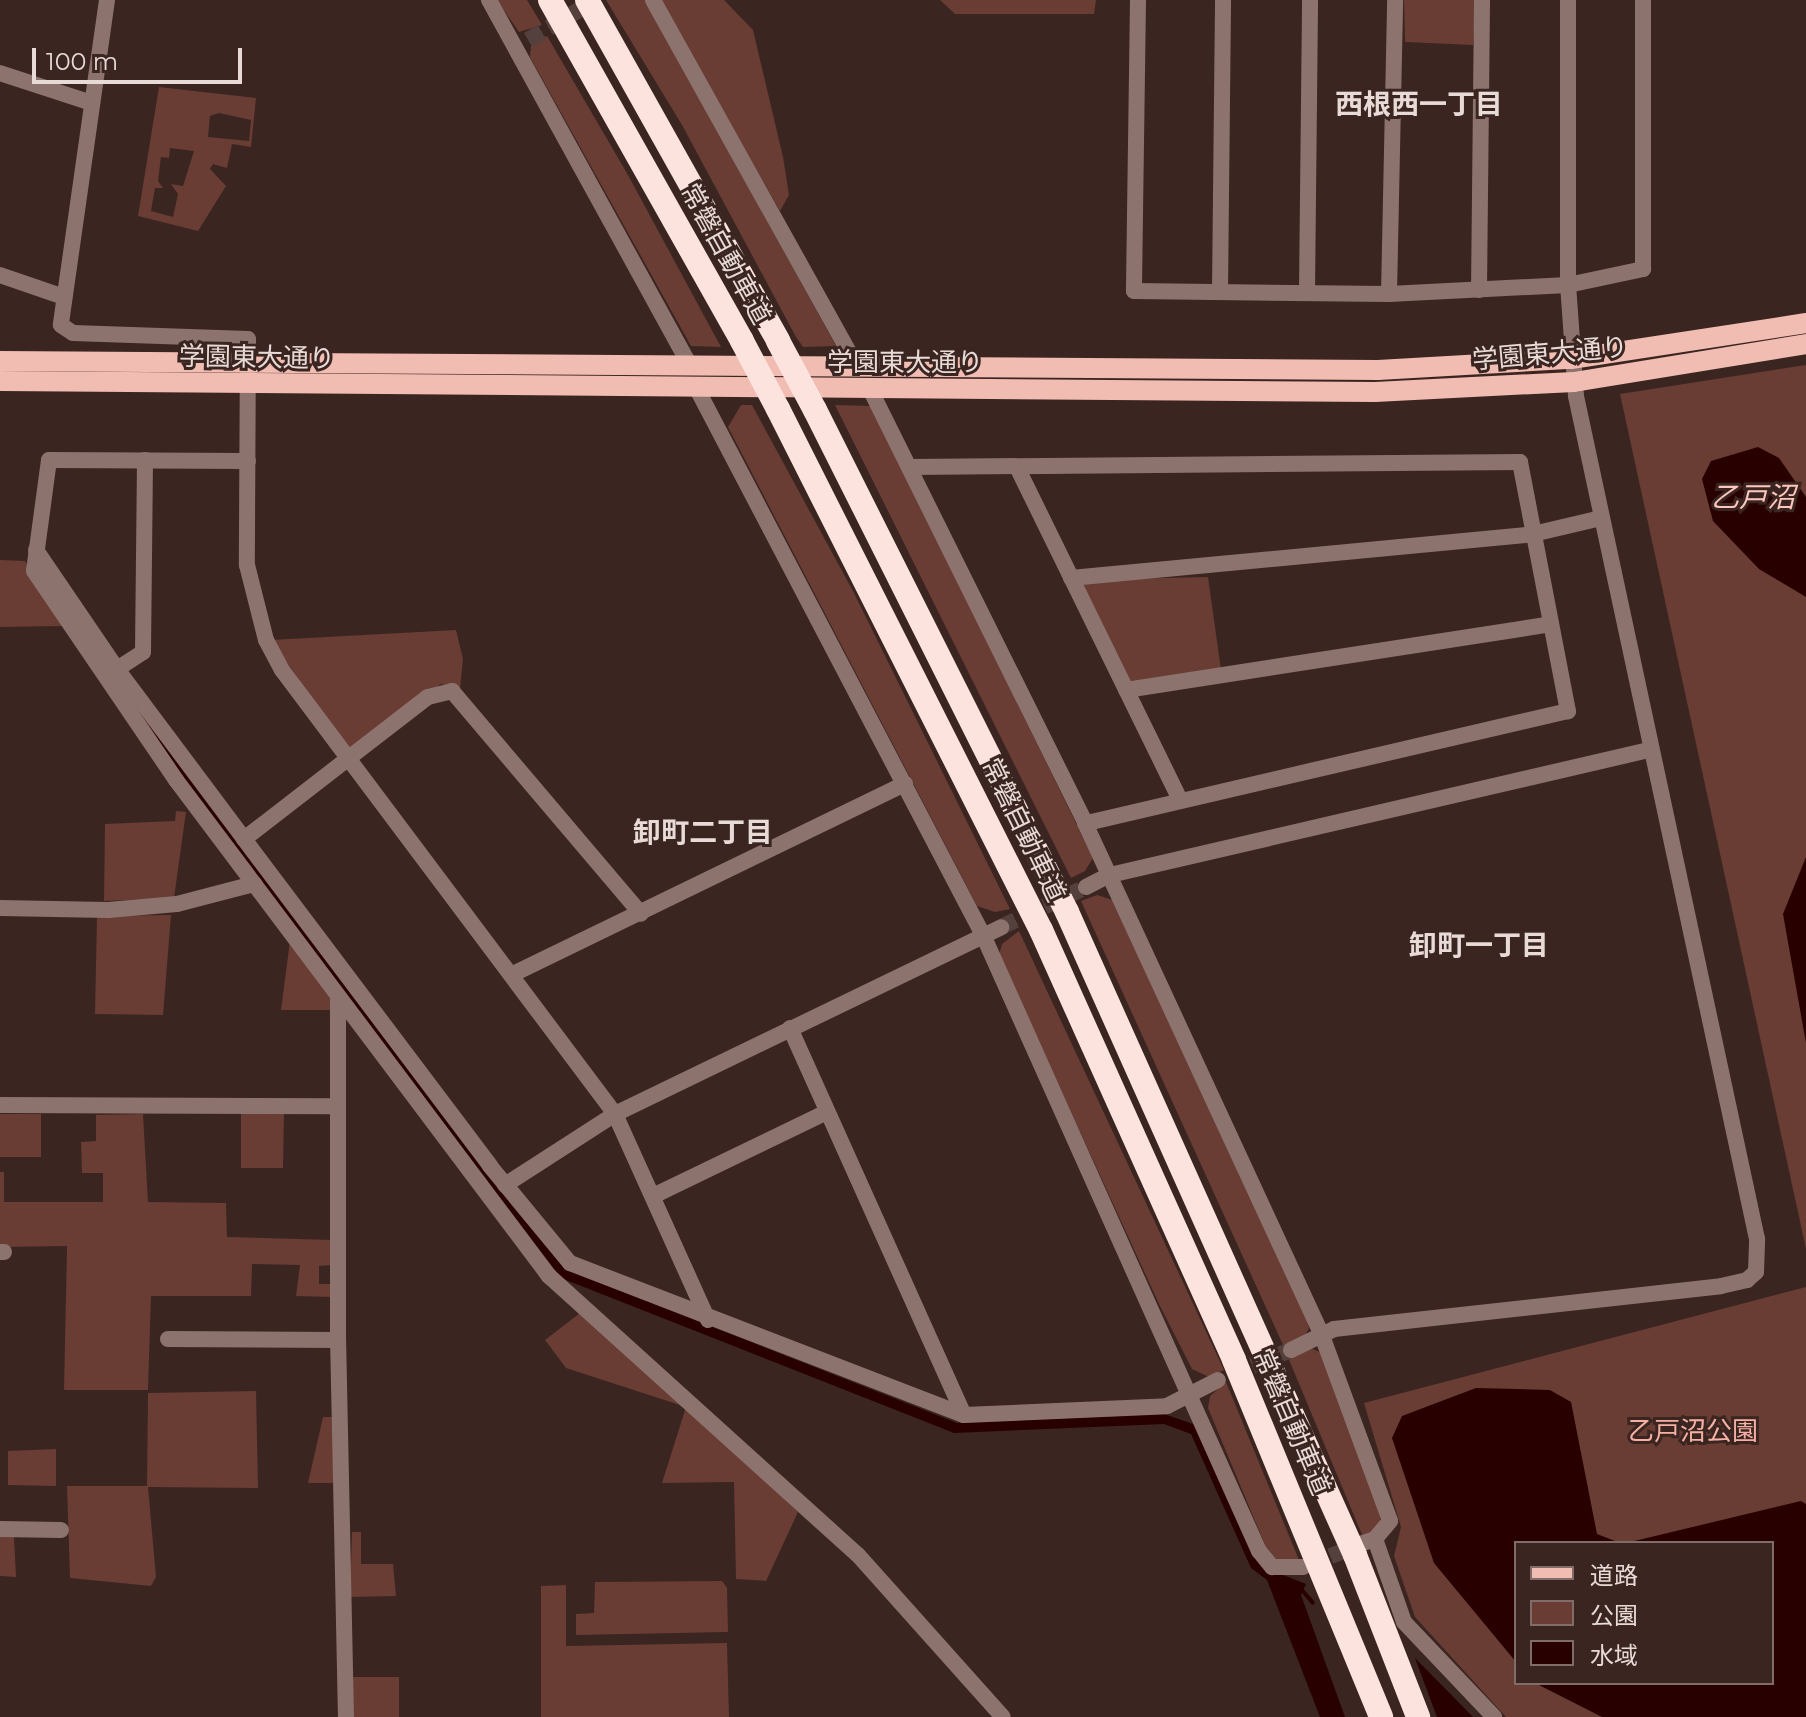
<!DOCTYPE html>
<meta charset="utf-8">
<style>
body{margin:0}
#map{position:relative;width:1806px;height:1717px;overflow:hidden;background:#3a2521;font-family:Montserrat,"Noto Sans JP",sans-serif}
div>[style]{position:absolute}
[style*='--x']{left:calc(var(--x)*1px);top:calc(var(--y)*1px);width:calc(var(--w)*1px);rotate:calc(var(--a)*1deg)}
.green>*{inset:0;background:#693c34}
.water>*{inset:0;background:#290000}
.stream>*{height:4px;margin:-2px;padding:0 2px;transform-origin:2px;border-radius:2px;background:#290000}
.minor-tunnel>*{height:16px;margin-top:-8px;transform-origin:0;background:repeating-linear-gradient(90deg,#54403c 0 16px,transparent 0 24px)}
.minor>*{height:16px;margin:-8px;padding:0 8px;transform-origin:8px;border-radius:8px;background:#8d736e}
.major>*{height:20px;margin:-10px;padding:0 10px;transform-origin:10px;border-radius:10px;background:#f1bcb1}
.highway>*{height:24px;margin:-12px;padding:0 12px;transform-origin:12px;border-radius:12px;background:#fde3de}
.highway-bridge>*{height:24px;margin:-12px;padding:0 12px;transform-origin:12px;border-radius:12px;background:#fde3de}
span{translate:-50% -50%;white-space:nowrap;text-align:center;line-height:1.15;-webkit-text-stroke:6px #3a2521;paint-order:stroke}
.street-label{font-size:26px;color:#e8dad7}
.park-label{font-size:26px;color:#f5b0a3}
.neighbourhood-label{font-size:28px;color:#e8dad7;font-weight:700}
.water-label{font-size:28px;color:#fcc6bc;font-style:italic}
.legend{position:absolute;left:1514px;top:1541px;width:260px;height:144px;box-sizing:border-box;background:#3a2521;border:2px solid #806d6a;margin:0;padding:10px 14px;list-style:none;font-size:24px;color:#e8dad7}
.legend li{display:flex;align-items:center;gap:16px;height:40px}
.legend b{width:40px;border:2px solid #806d6a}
.scale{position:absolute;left:32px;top:48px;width:210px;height:36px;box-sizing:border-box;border:4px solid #e8dad7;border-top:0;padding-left:10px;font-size:24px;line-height:28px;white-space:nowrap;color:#e8dad7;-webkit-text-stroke:6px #3a2521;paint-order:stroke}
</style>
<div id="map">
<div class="green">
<div style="clip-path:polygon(497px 0,527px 0,542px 25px,519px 32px)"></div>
<div style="clip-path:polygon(606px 0,645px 0,836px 346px,803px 347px,796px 337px,682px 125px)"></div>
<div style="clip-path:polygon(660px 0,724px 0,753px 30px,783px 157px,789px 195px,780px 211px)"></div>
<div style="clip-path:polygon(940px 0,1096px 0,1094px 14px,955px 14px)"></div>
<div style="clip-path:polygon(1404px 0,1476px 0,1473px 45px,1405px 42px)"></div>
<div style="clip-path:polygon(547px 36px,628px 175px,721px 347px,691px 346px,530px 57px,531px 46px)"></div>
<div style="clip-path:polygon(evenodd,159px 87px,256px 98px,251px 147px,232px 144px,227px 168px,213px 164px,210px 169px,226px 186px,198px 231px,138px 216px,159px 87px,219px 113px,251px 120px,249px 141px,208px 137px,210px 116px,219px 113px,159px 87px,170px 148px,194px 151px,183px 186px,171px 184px,178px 194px,173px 217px,151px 211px,155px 188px,163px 188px,158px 181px,161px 157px,169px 158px,170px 148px)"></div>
<div style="clip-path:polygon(1806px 365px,1806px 1249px,1620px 394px)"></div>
<div style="clip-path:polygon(741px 405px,752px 405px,854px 593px,1010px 909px,995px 912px,977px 906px,728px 427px)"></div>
<div style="clip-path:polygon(835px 405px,872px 406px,1093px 858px,1085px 871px,1071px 878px)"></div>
<div style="clip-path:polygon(0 560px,25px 561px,64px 626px,0 627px)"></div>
<div style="clip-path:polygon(1208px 577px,1221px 670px,1128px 686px,1075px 580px)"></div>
<div style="clip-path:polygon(456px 630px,463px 659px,460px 689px,441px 684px,349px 750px,271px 640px)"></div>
<div style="clip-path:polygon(176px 811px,186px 812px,174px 898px,104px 901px,105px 824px,175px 821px)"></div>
<div style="clip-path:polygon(1097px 895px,1116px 901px,1306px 1314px,1309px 1328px,1304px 1338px,1284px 1347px,1081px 901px)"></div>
<div style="clip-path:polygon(171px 915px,163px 1015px,95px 1014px,97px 916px)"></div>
<div style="clip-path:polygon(1019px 931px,1224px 1370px,1209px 1377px,1192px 1369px,1160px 1306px,999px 955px,1002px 944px)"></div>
<div style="clip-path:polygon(290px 941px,332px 998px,331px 1010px,281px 1010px)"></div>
<div style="clip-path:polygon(241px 1113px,284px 1113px,283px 1168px,241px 1168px)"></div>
<div style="clip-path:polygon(0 1114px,41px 1114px,41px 1157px,0 1157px)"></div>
<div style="clip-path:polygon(143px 1114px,148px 1202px,226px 1203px,227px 1237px,333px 1240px,332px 1265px,319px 1266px,319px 1284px,331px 1284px,331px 1297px,296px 1296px,300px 1265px,252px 1264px,251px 1296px,151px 1296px,148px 1390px,64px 1390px,67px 1246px,0 1247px,0 1172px,4px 1172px,4px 1202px,103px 1202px,103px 1173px,82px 1173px,81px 1142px,96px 1141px,96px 1115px)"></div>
<div style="clip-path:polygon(evenodd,1806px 1287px,1806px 1717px,1506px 1717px,1415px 1617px,1394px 1556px,1401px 1527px,1364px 1403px,1806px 1287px,1516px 1543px,1772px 1543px,1772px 1683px,1516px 1683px,1516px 1543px)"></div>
<div style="clip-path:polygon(580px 1313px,687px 1407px,798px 1512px,766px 1581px,736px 1579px,734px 1482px,662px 1483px,686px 1407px,566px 1368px,545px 1340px)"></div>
<div style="clip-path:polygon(1310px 1348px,1322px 1353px,1382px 1514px,1376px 1532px,1363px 1537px,1287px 1355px)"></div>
<div style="clip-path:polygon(1226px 1382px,1299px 1560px,1277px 1561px,1268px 1552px,1208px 1408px,1210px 1396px)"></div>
<div style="clip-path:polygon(256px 1391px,258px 1488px,148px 1487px,156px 1577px,151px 1586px,70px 1578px,67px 1486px,147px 1486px,148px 1393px)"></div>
<div style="clip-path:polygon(323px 1417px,334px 1417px,333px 1483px,308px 1483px)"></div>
<div style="clip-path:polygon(56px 1449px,56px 1486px,8px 1485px,8px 1451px)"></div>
<div style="clip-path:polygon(352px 1532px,361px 1532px,361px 1564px,393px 1564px,396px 1596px,350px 1597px)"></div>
<div style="clip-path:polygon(0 1536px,14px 1537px,16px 1577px,0 1576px)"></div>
<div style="clip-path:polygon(722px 1581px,727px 1588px,728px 1632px,576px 1635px,576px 1614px,594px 1613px,595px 1582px)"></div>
<div style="clip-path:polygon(566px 1585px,566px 1646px,727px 1643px,729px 1717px,541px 1717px,541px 1586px)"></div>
<div style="clip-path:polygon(353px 1677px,399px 1677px,399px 1717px,353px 1717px)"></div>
</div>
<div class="water">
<div style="clip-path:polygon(1758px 447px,1779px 458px,1806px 497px,1806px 597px,1759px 569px,1713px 521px,1702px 479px,1711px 461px)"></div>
<div style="clip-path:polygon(48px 571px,262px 875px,565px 1269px,957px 1423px,1164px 1414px,1199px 1426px,1273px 1571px,1306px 1584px,1301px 1595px,1345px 1717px,1320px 1717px,1267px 1580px,1251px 1568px,1191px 1434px,1164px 1424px,954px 1433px,561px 1278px,127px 704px)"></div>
<div style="clip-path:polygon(1806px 857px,1806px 1043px,1783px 914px)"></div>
<div style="clip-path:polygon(1476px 1388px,1550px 1390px,1571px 1402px,1597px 1534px,1620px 1543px,1516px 1543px,1516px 1662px,1434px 1563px,1392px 1438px,1402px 1416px)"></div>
<div style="clip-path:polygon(1801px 1501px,1806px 1504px,1806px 1717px,1602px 1717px,1535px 1683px,1772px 1683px,1772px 1543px,1626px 1543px)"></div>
<div style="clip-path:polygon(1415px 1658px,1473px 1717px,1437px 1717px)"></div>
</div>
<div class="stream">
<div style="--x:1301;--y:1589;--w:18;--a:49"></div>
</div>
<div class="minor-tunnel">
<div style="--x:528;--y:40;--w:79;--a:-30.5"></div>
<div style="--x:1001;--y:927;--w:94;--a:-25.2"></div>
<div style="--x:1230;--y:1375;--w:66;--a:-22.3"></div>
<div style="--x:1308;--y:1565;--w:57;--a:-21.6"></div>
</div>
<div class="minor">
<div style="--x:107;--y:0;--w:328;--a:98.1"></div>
<div style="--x:61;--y:325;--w:14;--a:34"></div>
<div style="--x:73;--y:333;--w:175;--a:2"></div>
<div style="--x:248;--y:339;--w:226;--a:90.3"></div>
<div style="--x:247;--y:565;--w:77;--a:75.8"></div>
<div style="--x:266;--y:640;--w:34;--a:62"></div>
<div style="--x:282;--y:670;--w:555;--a:53.13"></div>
<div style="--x:615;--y:1114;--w:226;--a:65.7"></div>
<div style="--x:489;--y:0;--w:418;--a:61.2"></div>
<div style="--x:653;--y:0;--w:419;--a:60.9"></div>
<div style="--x:1138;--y:0;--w:291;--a:90.8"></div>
<div style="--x:1134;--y:291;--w:255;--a:0.7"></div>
<div style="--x:1389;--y:294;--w:179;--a:-2.9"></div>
<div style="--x:1568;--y:285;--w:77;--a:-12"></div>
<div style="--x:1643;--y:269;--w:269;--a:-90"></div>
<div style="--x:0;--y:73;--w:97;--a:18.1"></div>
<div style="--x:0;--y:275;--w:68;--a:19"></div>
<div style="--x:1479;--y:290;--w:290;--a:-89.4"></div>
<div style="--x:1220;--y:291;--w:291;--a:-89.4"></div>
<div style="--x:1307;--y:292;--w:292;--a:-89.4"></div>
<div style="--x:1389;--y:294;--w:294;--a:-88.8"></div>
<div style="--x:696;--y:387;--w:619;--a:62.36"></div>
<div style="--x:983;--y:935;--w:675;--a:65.87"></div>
<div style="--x:1259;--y:1551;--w:21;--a:51"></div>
<div style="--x:1272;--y:1567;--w:31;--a:0"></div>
<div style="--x:870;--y:389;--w:484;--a:63.6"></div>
<div style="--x:1085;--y:823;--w:562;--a:65.17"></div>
<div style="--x:1321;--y:1333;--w:200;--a:69.8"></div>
<div style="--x:1390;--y:1521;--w:23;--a:130"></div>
<div style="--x:1375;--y:1539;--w:13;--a:162"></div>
<div style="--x:248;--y:461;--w:199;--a:-179.7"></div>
<div style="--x:49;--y:460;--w:112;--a:97.7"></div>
<div style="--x:34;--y:571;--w:253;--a:55.8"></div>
<div style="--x:176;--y:780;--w:621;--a:53.06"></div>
<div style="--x:549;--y:1276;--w:416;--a:42.1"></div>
<div style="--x:858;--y:1555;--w:217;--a:48.2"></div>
<div style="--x:910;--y:467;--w:610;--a:-0.47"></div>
<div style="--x:1520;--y:462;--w:254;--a:79.1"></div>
<div style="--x:1568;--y:711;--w:496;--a:166.9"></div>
<div style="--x:1017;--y:467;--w:371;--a:63.9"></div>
<div style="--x:36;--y:550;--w:144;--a:55.8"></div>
<div style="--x:117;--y:669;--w:212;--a:53.2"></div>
<div style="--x:244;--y:839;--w:409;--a:53"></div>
<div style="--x:490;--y:1166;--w:126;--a:50.5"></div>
<div style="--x:570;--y:1263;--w:422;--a:21.1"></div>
<div style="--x:964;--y:1415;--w:203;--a:-2.5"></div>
<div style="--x:1167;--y:1406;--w:57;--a:-27"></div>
<div style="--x:1071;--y:578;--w:464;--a:-5.4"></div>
<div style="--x:1533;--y:534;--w:70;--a:-13.2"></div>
<div style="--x:117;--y:669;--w:31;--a:-33"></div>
<div style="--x:143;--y:652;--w:192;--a:-89.4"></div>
<div style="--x:1126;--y:690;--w:430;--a:-8.8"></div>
<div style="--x:244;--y:839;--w:232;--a:-37.7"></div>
<div style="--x:428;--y:697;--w:25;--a:-14"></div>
<div style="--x:452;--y:691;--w:292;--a:49.7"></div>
<div style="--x:1086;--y:887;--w:27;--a:-27"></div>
<div style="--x:1110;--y:875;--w:553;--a:-13.06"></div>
<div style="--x:0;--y:908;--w:108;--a:1.1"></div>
<div style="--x:108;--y:910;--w:69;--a:-5"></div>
<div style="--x:177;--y:904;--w:80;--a:-14.6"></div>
<div style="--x:511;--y:975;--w:438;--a:-25.9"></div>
<div style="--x:338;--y:997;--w:339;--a:90"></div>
<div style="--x:338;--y:1336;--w:381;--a:88.8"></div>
<div style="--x:790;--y:1028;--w:424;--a:65.8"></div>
<div style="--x:0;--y:1105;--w:338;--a:0.2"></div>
<div style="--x:505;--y:1185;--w:131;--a:-32.8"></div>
<div style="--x:615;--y:1114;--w:429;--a:-25.8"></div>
<div style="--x:653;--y:1196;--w:193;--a:-25.8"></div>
<div style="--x:0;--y:1252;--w:4;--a:0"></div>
<div style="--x:168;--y:1339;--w:170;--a:0.3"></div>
<div style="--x:1291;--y:1350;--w:48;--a:-26"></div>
<div style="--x:1334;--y:1329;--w:389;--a:-6.3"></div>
<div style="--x:1721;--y:1286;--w:27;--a:-13"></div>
<div style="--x:1747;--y:1280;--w:12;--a:-42"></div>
<div style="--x:1756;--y:1272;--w:33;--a:-88"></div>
<div style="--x:1757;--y:1239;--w:862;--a:-102.12"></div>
<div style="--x:1576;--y:396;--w:111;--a:-94.1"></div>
<div style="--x:1568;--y:285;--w:285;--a:-90"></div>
<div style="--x:0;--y:1529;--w:61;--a:0.9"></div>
<div style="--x:1375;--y:1539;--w:88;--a:70.7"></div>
<div style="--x:1404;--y:1622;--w:131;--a:46.5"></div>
</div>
<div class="major">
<div style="--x:0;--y:361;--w:1378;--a:0.37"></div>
<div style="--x:1378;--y:370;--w:193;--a:-3.3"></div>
<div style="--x:1571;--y:359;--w:238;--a:-8.7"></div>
<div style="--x:0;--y:381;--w:1375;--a:0.46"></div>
<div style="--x:1375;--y:392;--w:199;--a:-2.9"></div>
<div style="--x:1574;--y:382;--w:235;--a:-9.3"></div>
</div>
<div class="highway">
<div style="--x:550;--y:0;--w:391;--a:60.6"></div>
<div style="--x:587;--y:0;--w:391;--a:60.7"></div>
<div style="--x:778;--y:409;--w:584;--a:63.22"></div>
<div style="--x:1041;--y:930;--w:471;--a:65.8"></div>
<div style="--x:1234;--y:1360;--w:386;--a:67.6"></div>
<div style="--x:815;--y:410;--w:562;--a:63.34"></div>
<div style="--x:1067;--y:912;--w:705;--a:65.87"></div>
<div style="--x:1355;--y:1555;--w:174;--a:68.7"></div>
</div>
<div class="highway-bridge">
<div style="--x:742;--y:341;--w:77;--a:62.1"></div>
<div style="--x:778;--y:341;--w:78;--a:61.8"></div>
</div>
<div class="street-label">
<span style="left:725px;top:254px;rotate:61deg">常磐自動車道</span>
<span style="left:1550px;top:354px;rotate:-5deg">学園東大通り</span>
<span style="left:257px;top:358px;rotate:1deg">学園東大通り</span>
<span style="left:905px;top:363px">学園東大通り</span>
<span style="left:1023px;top:830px;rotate:64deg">常磐自動車道</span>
<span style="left:1291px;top:1422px;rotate:67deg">常磐自動車道</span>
</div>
<div class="park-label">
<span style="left:1693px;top:1432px">乙戸沼公園</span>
</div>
<div class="neighbourhood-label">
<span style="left:1419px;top:104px">西根西一丁目</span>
<span style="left:703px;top:832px">卸町二丁目</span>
<span style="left:1479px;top:945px">卸町一丁目</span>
</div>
<div class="water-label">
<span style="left:1753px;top:497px">乙戸沼</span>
</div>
<ul class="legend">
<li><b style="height:10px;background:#f1bcb1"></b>道路</li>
<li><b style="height:22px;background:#693c34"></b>公園</li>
<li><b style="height:22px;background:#290000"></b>水域</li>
</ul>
<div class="scale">100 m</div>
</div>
